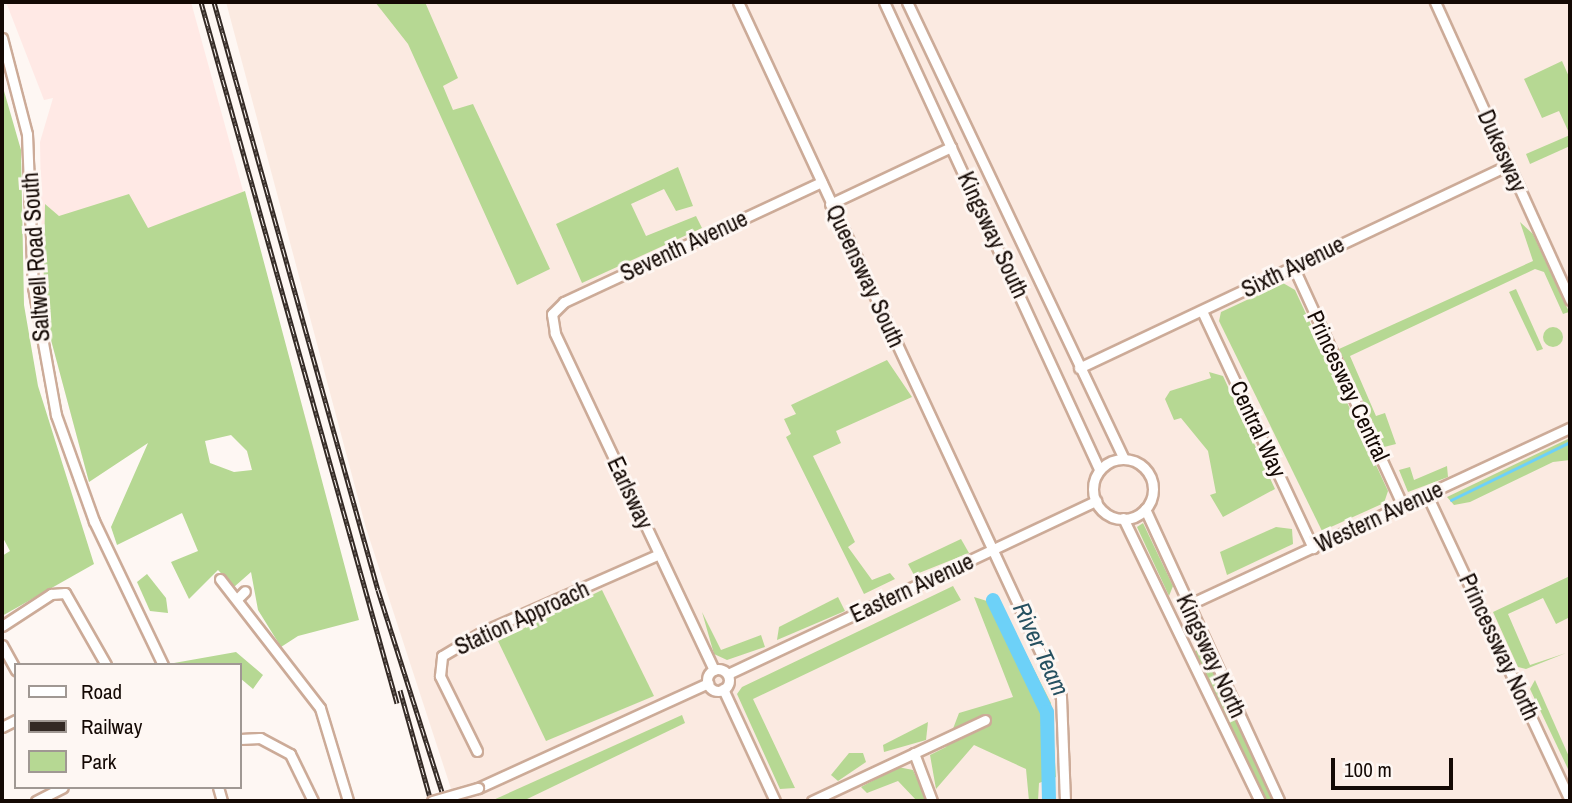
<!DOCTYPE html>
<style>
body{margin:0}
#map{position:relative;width:1572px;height:803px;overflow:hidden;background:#fef7f3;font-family:"Archivo Narrow",sans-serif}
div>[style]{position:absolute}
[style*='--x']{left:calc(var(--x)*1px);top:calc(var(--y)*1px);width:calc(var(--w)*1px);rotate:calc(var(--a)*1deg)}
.built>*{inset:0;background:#fbeae1}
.education>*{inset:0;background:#ffe9e5}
.green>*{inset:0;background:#b6d893}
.round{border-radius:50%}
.stream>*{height:2.5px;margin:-1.25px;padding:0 1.25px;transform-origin:1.25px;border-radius:1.25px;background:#6dd1f8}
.river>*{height:14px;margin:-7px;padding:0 7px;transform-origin:7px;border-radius:7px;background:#6dd1f8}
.roads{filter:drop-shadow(2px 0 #ccab98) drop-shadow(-2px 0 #ccab98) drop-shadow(0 2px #ccab98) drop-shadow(0 -2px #ccab98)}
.minor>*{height:9px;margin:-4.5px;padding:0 4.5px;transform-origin:4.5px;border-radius:4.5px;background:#fff}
.minor>.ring{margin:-4.5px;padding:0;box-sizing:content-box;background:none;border:9px solid #fff;border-radius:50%}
.rail>*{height:5px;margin-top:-2.5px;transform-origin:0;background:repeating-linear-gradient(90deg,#fef7f3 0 8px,#332924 0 16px);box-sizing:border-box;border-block:2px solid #332924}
.bridges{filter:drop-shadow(2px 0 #ccab98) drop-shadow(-2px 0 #ccab98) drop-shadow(0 2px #ccab98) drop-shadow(0 -2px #ccab98)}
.minor-bridge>*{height:9px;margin:-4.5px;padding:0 4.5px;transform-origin:4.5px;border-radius:4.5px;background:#fff}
span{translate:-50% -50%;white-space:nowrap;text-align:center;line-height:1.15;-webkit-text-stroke:6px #fef7f3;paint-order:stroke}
.street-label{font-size:23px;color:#140904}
.water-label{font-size:24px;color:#255060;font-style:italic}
.frame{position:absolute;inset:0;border:4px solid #140904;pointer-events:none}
.legend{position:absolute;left:14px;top:663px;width:228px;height:126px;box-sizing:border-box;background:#fef7f3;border:2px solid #a09893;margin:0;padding:9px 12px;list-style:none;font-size:21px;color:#140904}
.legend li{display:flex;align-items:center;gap:14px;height:35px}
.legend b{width:35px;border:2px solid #a09893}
.scale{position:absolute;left:1331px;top:758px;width:122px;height:32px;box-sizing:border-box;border:4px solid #140904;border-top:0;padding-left:9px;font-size:21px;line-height:24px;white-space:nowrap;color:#140904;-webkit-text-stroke:5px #fef7f3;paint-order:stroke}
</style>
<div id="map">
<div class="built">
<div style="clip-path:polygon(226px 2px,1570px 2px,1570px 801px,455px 801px,366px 528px)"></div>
</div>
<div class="education">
<div style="clip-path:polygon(6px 2px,191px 2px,316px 456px,252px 470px,247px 451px,232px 435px,148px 442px,89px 482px,43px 310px,40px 142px,53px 98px,44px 100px)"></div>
</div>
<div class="green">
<div style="clip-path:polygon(375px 2px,425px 2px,458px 78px,443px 86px,453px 110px,473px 104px,550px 269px,517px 285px,408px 44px)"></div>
<div style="clip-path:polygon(1562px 61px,1570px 79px,1570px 135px,1559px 111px,1542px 118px,1524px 79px)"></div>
<div style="clip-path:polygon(2px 84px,21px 150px,24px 305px,38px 386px,94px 564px,2px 616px,2px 556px,10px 551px,2px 536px)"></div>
<div style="clip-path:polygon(1570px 135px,1570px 146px,1530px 164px,1526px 154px)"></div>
<div style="clip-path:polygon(678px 167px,693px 206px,676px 211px,664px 189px,631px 204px,646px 236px,696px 216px,702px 228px,582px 283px,556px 224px)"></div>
<div style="clip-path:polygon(evenodd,245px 191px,359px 620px,298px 636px,281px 647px,258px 610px,251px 572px,234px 587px,218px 570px,189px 599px,171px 562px,198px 551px,182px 513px,117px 545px,111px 527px,148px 443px,89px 482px,43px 310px,45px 204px,59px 216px,129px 194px,148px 228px,245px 191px,231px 435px,247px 451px,252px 470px,234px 472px,210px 463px,205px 441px,231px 435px)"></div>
<div style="clip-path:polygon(1520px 222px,1533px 234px,1569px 312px,1563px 314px,1544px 272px,1535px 269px,1350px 356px,1376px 416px,1385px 413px,1396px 444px,1384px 447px,1339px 349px,1533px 261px)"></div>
<div style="clip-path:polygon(1283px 283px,1295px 290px,1388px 491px,1384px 503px,1322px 531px,1219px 321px,1221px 312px)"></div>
<div style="clip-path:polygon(1516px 289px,1543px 349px,1537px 351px,1509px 292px)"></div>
<div class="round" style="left:1543px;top:327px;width:20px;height:20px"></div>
<div style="clip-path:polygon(887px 360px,912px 397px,836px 431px,841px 443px,813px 456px,855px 542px,848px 547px,872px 580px,890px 573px,895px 579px,864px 594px,786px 437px,791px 434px,784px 419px,796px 414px,791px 405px)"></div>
<div style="clip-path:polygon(1209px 372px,1223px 376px,1275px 489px,1223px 517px,1210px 495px,1216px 493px,1208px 451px,1181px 418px,1174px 420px,1165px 399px,1170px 391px,1211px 378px)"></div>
<div style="clip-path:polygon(1570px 438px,1570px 460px,1553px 462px,1470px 502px,1454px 505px,1447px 497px)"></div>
<div style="clip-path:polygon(1447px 466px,1448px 477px,1408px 492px,1399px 470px,1410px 467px,1414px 480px)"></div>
<div style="clip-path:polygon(1143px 523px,1173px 586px,1169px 596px,1137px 527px)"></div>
<div style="clip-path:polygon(1276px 527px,1292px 529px,1293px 544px,1227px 575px,1220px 552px)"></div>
<div style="clip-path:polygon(961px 539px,969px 553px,914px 575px,908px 564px)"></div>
<div style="clip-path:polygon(147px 574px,166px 598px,168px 613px,150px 611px,137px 582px)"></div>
<div style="clip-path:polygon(1570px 576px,1570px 617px,1556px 624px,1543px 598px,1508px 614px,1530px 665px,1566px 653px,1526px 669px,1518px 667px,1493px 612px)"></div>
<div style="clip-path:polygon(953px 586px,961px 600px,753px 699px,795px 788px,780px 789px,737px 694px,742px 687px)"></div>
<div style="clip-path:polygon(602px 590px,654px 696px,546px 741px,498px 641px)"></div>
<div style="clip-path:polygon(838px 597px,845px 611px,777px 640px,779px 627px)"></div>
<div style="clip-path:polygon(974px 597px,987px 601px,1013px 628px,1051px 703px,1056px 777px,1039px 783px,1038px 801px,1029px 801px,1026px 769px,974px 745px,936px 789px,930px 755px,946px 747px,959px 713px,1013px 697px)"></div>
<div style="clip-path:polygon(702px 612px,721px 650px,761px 635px,765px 647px,727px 660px,714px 654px)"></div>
<div style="clip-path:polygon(1202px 648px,1274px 801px,1264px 801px,1195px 651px)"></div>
<div style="clip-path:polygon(236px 652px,263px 675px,253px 689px,240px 678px,240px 665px,174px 663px)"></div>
<div style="clip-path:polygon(1535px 680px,1570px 759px,1568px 769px,1530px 689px)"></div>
<div style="clip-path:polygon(682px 715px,685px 723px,523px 801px,491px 801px)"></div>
<div style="clip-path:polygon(928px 722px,926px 740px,884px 752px,883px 745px)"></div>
<div style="clip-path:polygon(849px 753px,863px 753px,866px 762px,838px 781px,831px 775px)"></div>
<div style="clip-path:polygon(898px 767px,913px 770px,927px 801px,917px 801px,898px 781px,867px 793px,861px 787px)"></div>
</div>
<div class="stream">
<div style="--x:1451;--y:500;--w:132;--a:-26"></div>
</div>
<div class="river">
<div style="--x:993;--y:600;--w:124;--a:64.3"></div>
<div style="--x:1047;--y:712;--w:89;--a:88.7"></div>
</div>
<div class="roads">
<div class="minor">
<div style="--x:738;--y:2;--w:766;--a:65.07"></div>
<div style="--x:1061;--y:697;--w:104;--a:87.8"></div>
<div style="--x:884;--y:2;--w:514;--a:65.28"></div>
<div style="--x:907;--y:2;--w:506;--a:64.6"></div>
<div style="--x:1435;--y:2;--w:327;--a:65.6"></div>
<div style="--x:2;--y:38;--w:99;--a:75.4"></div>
<div style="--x:27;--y:134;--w:153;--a:87.8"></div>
<div style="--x:33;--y:287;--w:130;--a:79.8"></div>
<div style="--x:56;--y:415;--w:113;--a:70.3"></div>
<div style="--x:94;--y:521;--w:160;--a:64.4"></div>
<div style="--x:830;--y:204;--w:134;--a:-25.2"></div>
<div style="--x:1293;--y:266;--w:264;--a:65.4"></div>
<div style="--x:1202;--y:311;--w:262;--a:64.9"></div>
<div style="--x:1079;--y:368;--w:475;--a:-25.3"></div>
<div class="ring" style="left:1093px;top:459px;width:51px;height:51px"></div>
<div style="--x:1427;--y:495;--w:337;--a:64.9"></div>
<div style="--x:1145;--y:509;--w:321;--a:65.3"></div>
<div style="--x:1123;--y:518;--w:314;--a:64.2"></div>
<div style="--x:220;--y:579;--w:163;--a:52.2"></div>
<div style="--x:320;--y:708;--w:97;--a:73.2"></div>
<div style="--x:237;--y:599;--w:11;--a:-45"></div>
<div style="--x:1188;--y:605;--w:421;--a:-24.9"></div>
<div style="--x:2;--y:626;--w:59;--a:-33.1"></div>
<div style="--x:51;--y:594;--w:14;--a:-4"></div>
<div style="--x:65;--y:593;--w:83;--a:60.3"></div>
<div style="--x:2;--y:645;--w:29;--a:61"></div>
<div class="ring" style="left:707px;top:669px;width:13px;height:13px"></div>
<div style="--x:714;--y:670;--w:373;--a:-115.3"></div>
<div style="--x:555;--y:333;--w:19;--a:-99"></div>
<div style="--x:552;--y:314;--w:17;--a:-45"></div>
<div style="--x:564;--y:302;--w:284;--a:-25"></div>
<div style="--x:728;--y:674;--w:407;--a:-25.2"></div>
<div style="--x:723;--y:689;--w:123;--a:65.1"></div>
<div style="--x:2;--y:727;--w:16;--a:-27"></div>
<div style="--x:240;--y:739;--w:20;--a:-3"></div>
<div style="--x:260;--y:738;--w:34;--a:28"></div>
<div style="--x:290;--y:754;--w:52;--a:63.9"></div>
<div style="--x:477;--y:751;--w:84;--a:-116.3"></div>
<div style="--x:440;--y:676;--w:20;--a:-84"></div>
<div style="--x:442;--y:656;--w:49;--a:-30.8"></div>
<div style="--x:484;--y:631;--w:191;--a:-23.7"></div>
<div style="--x:914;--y:753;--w:51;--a:69.4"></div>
<div style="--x:218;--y:787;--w:15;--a:74"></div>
<div style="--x:478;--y:788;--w:253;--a:-24.5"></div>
<div style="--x:36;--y:801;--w:30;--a:-27"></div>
<div style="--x:812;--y:801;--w:191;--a:-25.1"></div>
</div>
</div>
<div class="rail">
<div style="--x:201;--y:2;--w:728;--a:74.38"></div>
<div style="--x:214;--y:2;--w:610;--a:74.42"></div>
<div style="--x:378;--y:590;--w:221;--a:72.4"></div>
<div style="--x:400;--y:690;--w:115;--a:74.4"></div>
</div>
<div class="bridges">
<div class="minor-bridge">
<div style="--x:432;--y:801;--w:48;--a:-15.8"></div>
</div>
</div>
<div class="street-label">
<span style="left:1502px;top:151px;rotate:66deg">Dukesway</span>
<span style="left:993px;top:235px;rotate:65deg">Kingsway South</span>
<span style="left:684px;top:246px;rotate:-25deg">Seventh Avenue</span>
<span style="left:36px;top:257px;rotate:-94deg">Saltwell Road South</span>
<span style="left:1293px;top:267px;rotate:-26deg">Sixth Avenue</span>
<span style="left:865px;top:276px;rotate:65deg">Queensway South</span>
<span style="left:1348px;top:386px;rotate:65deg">Princesway Central</span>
<span style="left:1258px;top:429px;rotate:65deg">Central Way</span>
<span style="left:630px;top:493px;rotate:65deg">Earlsway</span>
<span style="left:1379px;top:517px;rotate:-25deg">Western Avenue</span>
<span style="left:912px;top:588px;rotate:-25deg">Eastern Avenue</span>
<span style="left:522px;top:618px;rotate:-25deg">Station Approach</span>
<span style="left:1499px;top:647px;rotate:65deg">Princessway North</span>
<span style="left:1211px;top:656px;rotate:65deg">Kingsway North</span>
</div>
<div class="water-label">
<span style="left:1041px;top:649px;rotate:65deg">River Team</span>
</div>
<div class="frame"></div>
<ul class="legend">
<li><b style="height:9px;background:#fff"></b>Road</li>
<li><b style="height:9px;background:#332924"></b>Railway</li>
<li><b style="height:19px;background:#b6d893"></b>Park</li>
</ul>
<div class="scale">100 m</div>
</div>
